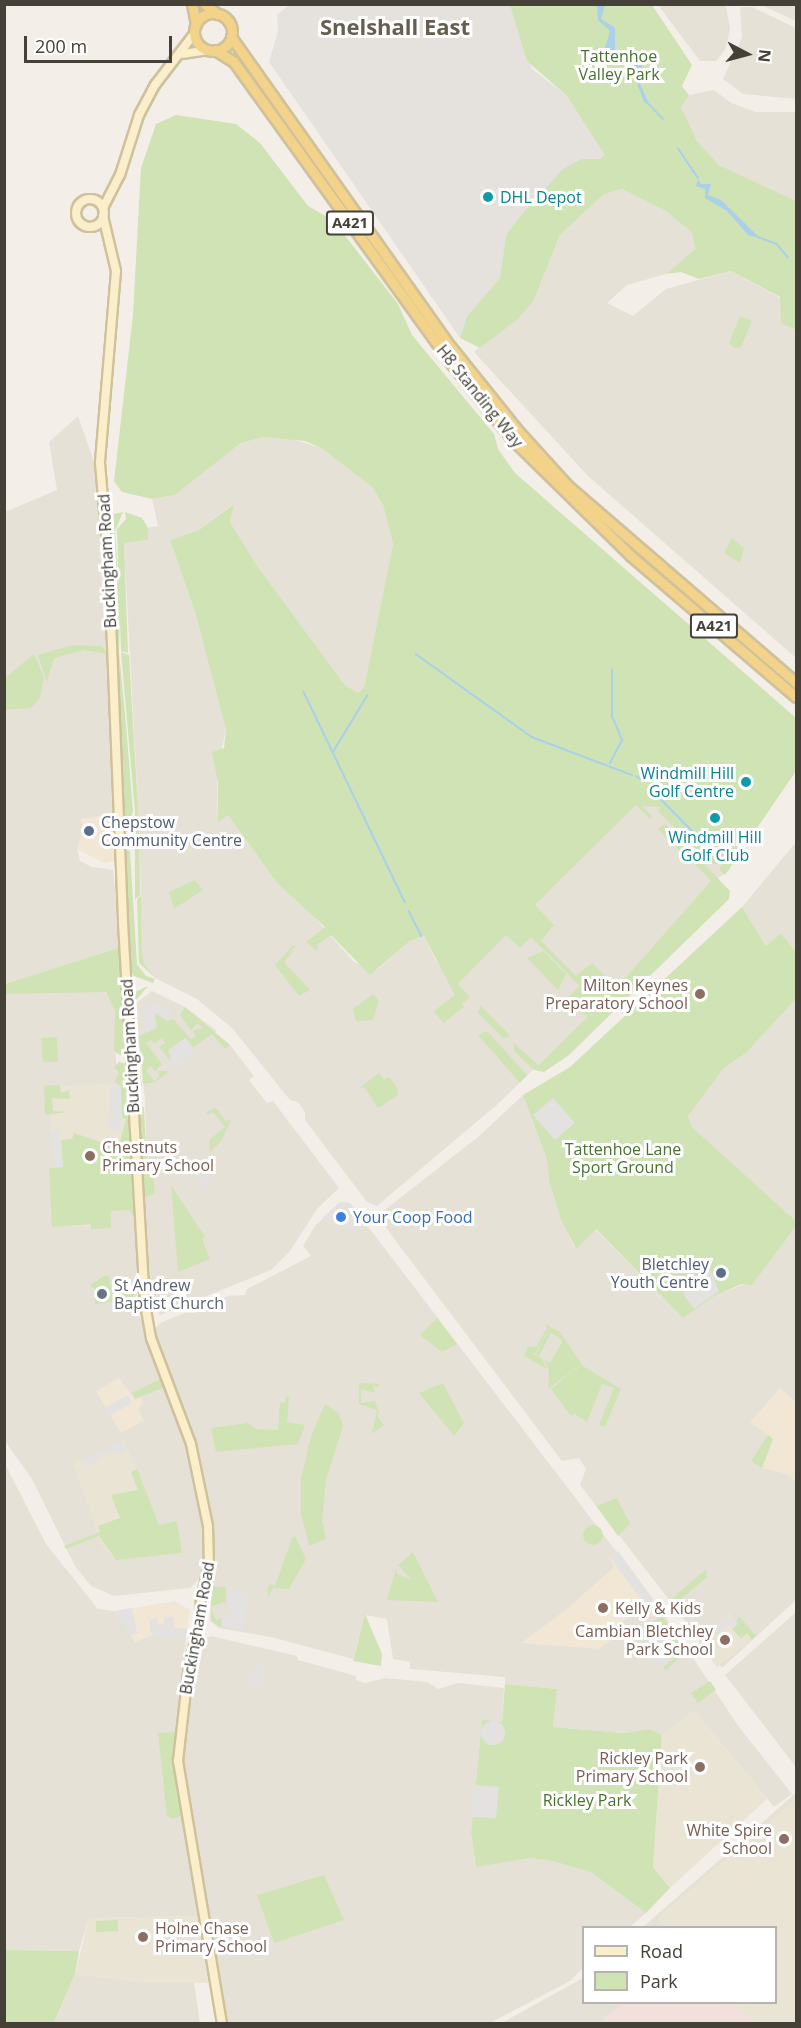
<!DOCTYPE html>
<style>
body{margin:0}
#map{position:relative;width:801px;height:2028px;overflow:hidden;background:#f3efe8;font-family:"Open Sans",sans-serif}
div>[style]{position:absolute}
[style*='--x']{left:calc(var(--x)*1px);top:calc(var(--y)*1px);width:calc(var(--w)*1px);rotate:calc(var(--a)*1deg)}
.residential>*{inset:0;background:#e6e1d7}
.commercial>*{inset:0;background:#f2e6d5}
.industrial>*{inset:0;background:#e5e1dd}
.education>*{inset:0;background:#eae4d4}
.medical>*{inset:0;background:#f2e0dd}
.green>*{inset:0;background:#cfe3b5}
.round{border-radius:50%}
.parking>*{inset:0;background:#e4e2e0}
.water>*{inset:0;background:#aad0ea}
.stream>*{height:1.5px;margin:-0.75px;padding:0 0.75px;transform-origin:0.75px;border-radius:0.75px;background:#aad0ea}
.roads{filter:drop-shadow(2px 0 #cec19c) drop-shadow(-2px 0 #cec19c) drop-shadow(0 2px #cec19c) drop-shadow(0 -2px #cec19c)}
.secondary>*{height:8px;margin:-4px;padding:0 4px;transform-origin:4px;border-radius:4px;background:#faeecb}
.secondary>.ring{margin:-4px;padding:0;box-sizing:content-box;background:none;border:8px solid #faeecb;border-radius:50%}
.trunk>*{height:9px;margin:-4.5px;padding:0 4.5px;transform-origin:4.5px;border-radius:4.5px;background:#f3d28a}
.trunk>.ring{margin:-4.5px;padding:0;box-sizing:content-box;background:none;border:9px solid #f3d28a;border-radius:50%}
.dots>*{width:16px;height:16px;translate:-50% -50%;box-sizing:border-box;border:3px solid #fff;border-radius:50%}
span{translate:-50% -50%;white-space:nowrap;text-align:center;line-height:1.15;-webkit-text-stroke:6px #fff;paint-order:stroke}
.shield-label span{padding:2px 4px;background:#fff;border:2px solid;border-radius:4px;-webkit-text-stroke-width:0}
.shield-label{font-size:15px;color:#454038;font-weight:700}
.park-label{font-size:16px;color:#497230}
.culture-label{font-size:16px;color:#0d838f}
.left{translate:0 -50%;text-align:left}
.right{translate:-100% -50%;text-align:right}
.street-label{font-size:16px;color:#454038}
.service-label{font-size:16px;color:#4e5e75}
.education-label{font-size:16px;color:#785e54}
.shop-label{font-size:16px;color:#366cbe}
.worship-label{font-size:16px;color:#5b616d}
.district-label{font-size:22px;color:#675e50;font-weight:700}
.frame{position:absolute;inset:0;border:6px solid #454038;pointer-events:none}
.legend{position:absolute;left:582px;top:1926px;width:195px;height:78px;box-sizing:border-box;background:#fff;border:2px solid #b5b3af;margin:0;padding:8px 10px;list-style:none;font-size:18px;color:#454038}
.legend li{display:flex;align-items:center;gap:12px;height:30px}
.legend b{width:30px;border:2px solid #b5b3af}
.north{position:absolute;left:717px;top:24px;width:60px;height:60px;-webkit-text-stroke:4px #fff;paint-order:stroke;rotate:96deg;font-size:16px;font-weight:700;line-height:24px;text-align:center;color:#454038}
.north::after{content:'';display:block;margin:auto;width:21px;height:27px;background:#454038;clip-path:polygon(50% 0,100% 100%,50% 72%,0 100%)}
.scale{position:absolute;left:24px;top:36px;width:148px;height:27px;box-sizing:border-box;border:3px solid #454038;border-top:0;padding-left:8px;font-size:18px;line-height:21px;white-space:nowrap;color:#454038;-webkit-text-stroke:4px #fff;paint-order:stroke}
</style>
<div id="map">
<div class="residential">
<div style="clip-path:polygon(658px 5px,726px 5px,730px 29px,725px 50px,716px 61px,700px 61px)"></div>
<div style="clip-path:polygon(761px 5px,796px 5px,796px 21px)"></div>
<div style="clip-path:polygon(740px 7px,752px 7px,796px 28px,796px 99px,743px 94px,723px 79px,742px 37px)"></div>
<div style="clip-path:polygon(714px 90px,731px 103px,756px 112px,796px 112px,796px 201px,719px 165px,697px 141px,683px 115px,681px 102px,689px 95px)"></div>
<div style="clip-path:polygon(622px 189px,666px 211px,692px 233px,695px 249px,666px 274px,627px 285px,607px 303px,633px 316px,666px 289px,731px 271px,780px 298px,781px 322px,796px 330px,796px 658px,588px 476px,474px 352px,534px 300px,560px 235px,604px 194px)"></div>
<div style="clip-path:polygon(78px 416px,99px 476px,116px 792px,115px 814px,83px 831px,77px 849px,80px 861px,92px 867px,113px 870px,121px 947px,5px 984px,5px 512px,57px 490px,49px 442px)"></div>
<div style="clip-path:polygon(264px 437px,285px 437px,321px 448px,372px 487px,383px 505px,393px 544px,364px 689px,358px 693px,345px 685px,258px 567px,230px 522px,233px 504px,199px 530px,170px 540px,195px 612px,226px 730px,217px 770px,218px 822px,228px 815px,277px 883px,311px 913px,354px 962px,377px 970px,410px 941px,424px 936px,436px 961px,535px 905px,651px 790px,730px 870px,709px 884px,617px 987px,499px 1103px,377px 1206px,367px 1202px,305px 1120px,305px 1112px,298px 1102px,290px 1100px,232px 1028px,197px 999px,155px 978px,145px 965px,142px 954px,139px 823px,124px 543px,147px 540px,146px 528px,158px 526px,152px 499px,175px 495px,241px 443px)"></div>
<div style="clip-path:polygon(796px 842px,796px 952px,781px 933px,766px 946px,742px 907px)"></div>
<div style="clip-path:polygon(102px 990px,112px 998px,115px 1011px,116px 1064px,136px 1219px,140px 1284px,133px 1308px,141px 1319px,185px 1440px,205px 1531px,204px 1574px,190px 1588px,114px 1596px,91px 1586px,75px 1566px,32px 1479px,5px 1441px,5px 994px)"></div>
<div style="clip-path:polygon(152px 991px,185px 1007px,217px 1031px,213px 1034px,225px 1049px,230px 1045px,254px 1076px,249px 1080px,267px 1103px,273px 1101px,339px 1188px,317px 1209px,290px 1251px,271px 1270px,160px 1315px,151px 1300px,145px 1198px,155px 1193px,153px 1167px,147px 1167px,145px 1100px,135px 1004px)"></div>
<div style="clip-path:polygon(796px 999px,796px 1221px,692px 1127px,688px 1115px,724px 1068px,746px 1053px)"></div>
<div style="clip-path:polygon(523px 1095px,547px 1160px,549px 1181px,561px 1220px,575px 1249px,595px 1229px,683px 1318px,716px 1295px,750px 1282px,796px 1226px,796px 1600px,722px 1668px,580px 1485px,586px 1469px,579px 1458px,562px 1461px,377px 1216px,478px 1137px)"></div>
<div style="clip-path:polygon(340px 1202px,350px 1203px,661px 1610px,739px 1727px,792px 1794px,774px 1807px,694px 1711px,662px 1735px,650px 1729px,623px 1733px,553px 1727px,556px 1689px,505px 1684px,505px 1677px,410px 1669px,410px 1662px,393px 1659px,387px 1619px,365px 1615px,353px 1659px,271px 1637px,219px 1628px,210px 1621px,214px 1553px,208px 1506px,191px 1431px,153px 1331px,160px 1323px,185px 1313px,196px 1313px,197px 1308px,228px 1296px,245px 1295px,247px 1289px,311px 1256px,303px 1246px,315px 1226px)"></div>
<div style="clip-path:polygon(4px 1462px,46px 1544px,98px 1609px,115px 1611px,135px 1642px,149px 1636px,186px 1638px,174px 1761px,199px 1916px,89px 1918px,79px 1951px,5px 1950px)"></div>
<div style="clip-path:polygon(796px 1612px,796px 1767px,725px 1675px)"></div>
<div style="clip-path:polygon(211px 1636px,297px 1656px,298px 1660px,356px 1676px,356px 1680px,365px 1683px,385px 1678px,428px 1682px,438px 1689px,458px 1683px,504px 1688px,502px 1722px,482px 1721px,471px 1833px,476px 1866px,530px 1858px,552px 1861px,591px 1872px,646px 1913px,630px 1927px,584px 1928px,583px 1968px,570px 1981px,490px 2023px,227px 2023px,178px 1761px,183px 1707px,190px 1696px,191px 1680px,203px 1639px)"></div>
<div style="clip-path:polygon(796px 1793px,796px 2023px,500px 2024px,583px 1978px,584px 2002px,776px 2002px,776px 1928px,643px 1927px)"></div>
<div style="clip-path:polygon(75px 1974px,156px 1983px,194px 1983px,200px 2023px,54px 2024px)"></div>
</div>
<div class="commercial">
<div style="clip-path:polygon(115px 814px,116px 861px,104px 863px,77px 849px,83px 831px,81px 819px)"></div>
<div style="clip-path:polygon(119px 1378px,135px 1399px,140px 1396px,143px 1403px,138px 1408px,144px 1421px,121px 1433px,96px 1391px)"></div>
<div style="clip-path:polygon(780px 1388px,796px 1402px,796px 1482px,787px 1474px,762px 1468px,773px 1439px,750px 1422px)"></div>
<div style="clip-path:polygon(618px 1551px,661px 1610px,651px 1617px,644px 1607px,615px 1627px,620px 1634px,598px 1649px,521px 1643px,567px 1609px,614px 1567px,609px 1557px)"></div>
<div style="clip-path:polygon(175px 1601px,190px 1610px,186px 1638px,149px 1636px,135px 1642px,115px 1611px)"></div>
</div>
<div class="industrial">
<div style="clip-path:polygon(289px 5px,510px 5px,532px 69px,567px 96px,606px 155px,600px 159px,582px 159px,517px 220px,506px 235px,500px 278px,467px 316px,460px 338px,269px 62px,278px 31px,277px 15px)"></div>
</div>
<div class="education">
<div style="clip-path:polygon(124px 1083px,131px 1210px,110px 1211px,111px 1228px,57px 1225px,48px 1086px)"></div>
<div style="clip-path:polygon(124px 1440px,159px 1525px,177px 1521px,182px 1553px,116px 1560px,103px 1547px,73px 1464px)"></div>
<div style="clip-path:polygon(729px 1613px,752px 1640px,717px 1667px,698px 1641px)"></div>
<div style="clip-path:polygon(694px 1711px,767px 1799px,670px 1888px,653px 1867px,662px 1735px)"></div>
<div style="clip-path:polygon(796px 1799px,796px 2023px,754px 2023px,731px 2003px,776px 2002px,776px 1928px,666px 1927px,657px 1918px)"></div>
<div style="clip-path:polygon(199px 1916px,208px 1983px,156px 1983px,75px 1974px,89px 1918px)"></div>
</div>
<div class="medical">
<div style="clip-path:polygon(624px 2002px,731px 2003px,753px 2022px,599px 2023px)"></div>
</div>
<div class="green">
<div style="clip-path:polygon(510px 5px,652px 5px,692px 65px,682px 86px,689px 95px,681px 107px,697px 141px,719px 165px,796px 201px,796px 330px,781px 323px,780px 297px,731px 271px,699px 279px,681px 272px,666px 274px,695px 249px,692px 233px,666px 211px,622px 189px,604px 194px,560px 235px,534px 300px,518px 319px,480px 348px,460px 338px,467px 316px,500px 278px,506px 235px,517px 220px,563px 169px,582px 159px,600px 159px,605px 155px,567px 96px,527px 61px)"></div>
<div style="clip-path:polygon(176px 115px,236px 124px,260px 143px,308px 206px,333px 220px,398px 304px,412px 335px,494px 434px,498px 449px,515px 473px,796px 718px,796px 771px,725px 875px,719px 870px,723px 863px,711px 864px,658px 811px,661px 807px,642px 806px,652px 816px,650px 819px,636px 805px,535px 905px,549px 919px,544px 924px,549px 920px,554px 925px,541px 941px,576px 976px,592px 963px,617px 987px,711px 881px,695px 864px,698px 862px,702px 862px,730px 891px,729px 899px,618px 1007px,569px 1055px,544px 1072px,534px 1070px,514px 1051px,513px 1042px,538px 1065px,587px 1017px,568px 997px,580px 986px,531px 937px,520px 948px,506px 935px,458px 984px,470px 997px,462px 1004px,464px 1007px,443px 1023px,434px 1011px,455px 995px,424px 936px,410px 941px,370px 975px,331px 935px,318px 944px,317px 951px,306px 942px,325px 927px,277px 883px,228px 815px,218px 822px,218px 783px,212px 752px,224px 748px,226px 730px,195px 612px,170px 540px,199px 530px,234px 504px,230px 522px,258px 567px,345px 685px,358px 693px,364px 688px,393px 544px,383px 505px,372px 487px,321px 448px,305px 441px,264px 437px,241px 443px,175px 495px,152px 499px,122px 492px,114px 481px,133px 315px,141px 168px,156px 124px)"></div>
<div style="clip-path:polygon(740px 316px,752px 321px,741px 347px,734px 348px,729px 343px)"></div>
<div style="clip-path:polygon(123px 512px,115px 531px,120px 604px,119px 651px,115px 651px,109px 521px,114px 514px)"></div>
<div style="clip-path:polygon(125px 512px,142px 518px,148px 528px,148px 540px,124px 543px,128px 653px,121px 651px,117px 529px,126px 519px)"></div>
<div style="clip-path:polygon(732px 538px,744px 548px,740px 563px,724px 553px)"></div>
<div style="clip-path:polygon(73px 645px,102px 646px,107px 654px,84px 650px,54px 658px,47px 682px,38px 655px)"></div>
<div style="clip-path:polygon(121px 652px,129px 655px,139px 824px,140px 895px,135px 900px,135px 811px)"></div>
<div style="clip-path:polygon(115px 653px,119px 653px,125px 713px,133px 811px,130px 821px,126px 821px,124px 811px)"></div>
<div style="clip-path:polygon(34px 654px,44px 677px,40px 698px,31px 708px,5px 710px,5px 678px)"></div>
<div style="clip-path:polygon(662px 825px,667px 825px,693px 852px,689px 860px,658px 829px)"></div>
<div style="clip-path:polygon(126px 850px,130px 851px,137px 964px,146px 976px,155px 979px,153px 983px,134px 976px,129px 969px)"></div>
<div style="clip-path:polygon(195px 880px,203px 890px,174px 909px,169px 892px)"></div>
<div style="clip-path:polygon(141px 895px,142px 954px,145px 965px,155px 978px,139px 963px,137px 900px)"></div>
<div style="clip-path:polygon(742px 907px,766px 946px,781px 933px,796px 952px,796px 999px,746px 1053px,724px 1068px,688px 1116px,692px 1127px,796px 1221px,796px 1226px,752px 1285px,742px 1284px,716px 1295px,683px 1318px,596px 1229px,576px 1249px,561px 1220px,549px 1181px,547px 1160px,523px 1095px,570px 1067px)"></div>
<div style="clip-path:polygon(293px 945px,296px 947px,285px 955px,294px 950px,284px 962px,310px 990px,299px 996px,275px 965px)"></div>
<div style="clip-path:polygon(121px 947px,128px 1050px,123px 1057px,114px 1051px,115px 1011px,106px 992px,5px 994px,5px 984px)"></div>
<div style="clip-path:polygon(543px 951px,566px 974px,558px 990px,527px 958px)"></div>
<div style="clip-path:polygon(148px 986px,132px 1005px,142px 1086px,135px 1081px,131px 1003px,135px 992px)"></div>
<div style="clip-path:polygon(373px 994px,379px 1001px,373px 1020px,356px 1021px,353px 1009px)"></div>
<div style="clip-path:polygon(480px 1005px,510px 1036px,509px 1037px,503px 1038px,478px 1013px)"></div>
<div style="clip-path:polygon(185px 1007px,230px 1045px,225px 1049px,212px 1034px,193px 1048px,185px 1038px,168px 1050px,173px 1057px,170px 1060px,159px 1047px,165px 1043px,162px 1038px,154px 1044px,151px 1040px,146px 1043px,162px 1064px,155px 1071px,151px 1066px,146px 1070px,154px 1081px,159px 1077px,158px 1071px,169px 1071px,156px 1082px,143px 1084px,142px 1054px,136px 1038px,153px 1029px,156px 1011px,167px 1021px,173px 1019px,191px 1039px,196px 1036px,192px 1031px,202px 1028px,198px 1023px,191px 1030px,180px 1015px)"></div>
<div style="clip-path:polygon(487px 1031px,527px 1075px,520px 1083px,478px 1035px)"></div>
<div style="clip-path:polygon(57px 1037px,58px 1062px,43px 1062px,41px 1038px)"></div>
<div style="clip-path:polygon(119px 1062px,127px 1064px,136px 1219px,130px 1210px,111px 1211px,111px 1228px,91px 1229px,91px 1224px,52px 1227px,49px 1168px,63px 1167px,61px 1140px,72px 1139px,74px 1133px,118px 1148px,126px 1119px,122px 1118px,121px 1086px,115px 1083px,118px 1072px,114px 1067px)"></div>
<div style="clip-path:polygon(379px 1073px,384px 1080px,389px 1077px,398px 1089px,397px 1096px,378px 1108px,364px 1087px,359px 1088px)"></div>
<div style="clip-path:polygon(60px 1085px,61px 1093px,69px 1090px,70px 1099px,52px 1098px,53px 1111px,67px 1112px,45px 1115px,44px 1086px)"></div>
<div style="clip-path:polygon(137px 1107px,144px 1107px,147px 1166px,153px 1166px,155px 1193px,145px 1198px)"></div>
<div style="clip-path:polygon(216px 1108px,225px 1121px,231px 1120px,222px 1140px,210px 1152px,209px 1140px,225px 1127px,213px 1112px,208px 1115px,206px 1112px)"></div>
<div style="clip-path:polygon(171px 1185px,205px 1237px,202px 1239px,210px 1259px,178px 1272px)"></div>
<div style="clip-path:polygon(104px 1276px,109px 1276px,110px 1285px,138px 1284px,133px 1299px,95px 1304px,95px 1298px,109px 1297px,109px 1290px,95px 1290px,90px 1285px)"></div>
<div style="clip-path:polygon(437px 1318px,457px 1344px,442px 1352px,420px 1335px)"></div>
<div style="clip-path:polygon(545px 1324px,550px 1326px,535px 1354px,532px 1353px,542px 1359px,547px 1369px,524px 1356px,528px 1347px,537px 1346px,547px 1328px)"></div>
<div style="clip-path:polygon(550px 1327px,560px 1332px,583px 1366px,621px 1389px,605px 1427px,599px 1425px,614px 1388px,602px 1384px,587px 1422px,575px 1414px,571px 1416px,551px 1389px,575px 1369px,579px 1372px,576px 1368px,548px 1389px,549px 1370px,544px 1360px,550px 1363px,562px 1342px,560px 1338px,551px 1333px,539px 1356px,536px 1354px)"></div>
<div style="clip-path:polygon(162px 1378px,165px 1387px,135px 1399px,132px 1393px)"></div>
<div style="clip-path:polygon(359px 1383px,380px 1384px,377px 1388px,373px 1385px,375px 1393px,361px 1389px,361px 1403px,375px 1401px,379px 1413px,377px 1415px,383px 1424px,387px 1422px,372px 1434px,377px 1410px,359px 1404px)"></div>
<div style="clip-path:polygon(443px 1383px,464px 1423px,454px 1436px,419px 1393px)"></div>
<div style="clip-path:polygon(286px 1397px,289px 1397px,287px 1422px,305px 1425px,298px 1444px,216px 1452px,211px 1428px,248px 1423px,256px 1429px,278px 1430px,280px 1403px,286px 1402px)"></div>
<div style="clip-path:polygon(325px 1404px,339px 1413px,343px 1426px,326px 1480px,322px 1520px,326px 1539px,309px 1546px,301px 1513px,301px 1479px,311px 1436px)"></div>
<div style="clip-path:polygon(768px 1435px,773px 1439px,762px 1468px,751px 1461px)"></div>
<div style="clip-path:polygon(137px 1469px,159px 1525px,177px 1521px,182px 1553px,116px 1560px,99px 1536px,66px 1549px,64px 1546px,100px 1532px,98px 1526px,120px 1518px,111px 1495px,138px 1490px,131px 1472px)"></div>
<div style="clip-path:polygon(617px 1498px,630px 1524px,618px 1536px,596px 1506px)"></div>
<div class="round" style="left:583px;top:1525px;width:20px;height:20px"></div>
<div style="clip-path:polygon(295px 1536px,306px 1559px,289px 1589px,273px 1588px,267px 1599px,269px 1584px,275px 1586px,292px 1538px)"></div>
<div style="clip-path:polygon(413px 1552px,438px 1602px,387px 1600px,396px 1568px,397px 1574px,412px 1580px,398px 1565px)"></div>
<div style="clip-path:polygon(706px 1569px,707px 1577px,672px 1607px,668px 1602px)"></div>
<div style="clip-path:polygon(211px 1586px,226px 1587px,226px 1601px,211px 1607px,216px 1620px,222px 1618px,221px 1626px,233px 1630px,219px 1626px,211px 1621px)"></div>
<div style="clip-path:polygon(365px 1614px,382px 1654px,381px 1666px,353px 1661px)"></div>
<div style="clip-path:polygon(662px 1616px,688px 1650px,666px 1670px,663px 1667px,681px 1653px,658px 1622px,640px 1631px)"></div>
<div style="clip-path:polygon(739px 1616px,756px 1636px,752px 1640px,747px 1633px,741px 1638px,732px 1629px)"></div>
<div style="clip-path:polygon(710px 1681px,716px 1690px,698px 1703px,691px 1693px)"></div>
<div style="clip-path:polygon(505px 1684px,557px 1689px,553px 1727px,623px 1733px,650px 1729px,662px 1735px,653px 1867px,670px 1888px,646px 1913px,591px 1872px,552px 1861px,530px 1858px,476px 1867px,471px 1833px,482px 1720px,502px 1722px)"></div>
<div style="clip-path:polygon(175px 1732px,181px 1816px,172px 1819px,167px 1816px,158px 1733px)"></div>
<div style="clip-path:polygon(324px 1875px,344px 1920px,274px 1943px,257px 1895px)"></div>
<div style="clip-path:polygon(118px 1920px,118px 1931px,96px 1932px,96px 1921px)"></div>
<div style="clip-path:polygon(5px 1950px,79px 1951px,75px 1974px,54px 2023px,5px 2023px)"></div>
</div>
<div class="parking">
<div style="clip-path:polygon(152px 1002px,173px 1011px,167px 1021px,154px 1012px,157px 1027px,149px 1032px,145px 1030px,144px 1008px)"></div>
<div style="clip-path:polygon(186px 1038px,196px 1052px,174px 1068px,168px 1050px)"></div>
<div style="clip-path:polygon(111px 1086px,121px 1086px,121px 1131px,108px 1128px)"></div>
<div style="clip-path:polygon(553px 1098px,575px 1123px,555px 1140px,533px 1115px)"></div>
<div style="clip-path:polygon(59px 1130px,63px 1167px,53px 1167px,51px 1131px)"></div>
<div style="clip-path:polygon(199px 1168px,214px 1184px,205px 1190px,191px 1172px)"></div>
<div style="clip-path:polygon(340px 1202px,350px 1203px,364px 1221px,350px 1230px,343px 1226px,351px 1216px,343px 1207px,328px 1222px,323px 1217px)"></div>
<div style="clip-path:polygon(709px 1267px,719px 1291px,694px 1309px,683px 1294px)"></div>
<div style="clip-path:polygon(127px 1395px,132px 1403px,110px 1416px,105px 1408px)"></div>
<div style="clip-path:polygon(121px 1442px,128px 1449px,121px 1453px,103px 1455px,89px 1466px,83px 1459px)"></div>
<div style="clip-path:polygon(618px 1551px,661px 1610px,653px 1616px,610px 1557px)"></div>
<div style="clip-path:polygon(230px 1589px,250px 1593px,242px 1630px,221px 1626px,222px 1618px,233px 1616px,227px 1600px)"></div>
<div style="clip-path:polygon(132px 1608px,137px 1633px,130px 1636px,115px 1611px)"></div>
<div style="clip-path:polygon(725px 1616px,729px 1619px,732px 1616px,738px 1624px,732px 1629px,728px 1625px,705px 1646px,700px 1640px)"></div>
<div style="clip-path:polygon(165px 1617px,173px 1617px,174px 1627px,188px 1629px,186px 1638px,152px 1637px,149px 1620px,157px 1618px,158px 1624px,163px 1625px)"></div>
<div style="clip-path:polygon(658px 1622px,669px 1637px,661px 1643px,654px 1642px,669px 1662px,663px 1667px,643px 1648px,648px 1642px,642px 1634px,634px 1640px,632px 1637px)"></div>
<div style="clip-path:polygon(259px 1662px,264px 1663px,263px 1686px,250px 1687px,250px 1674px,254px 1674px)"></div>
<div class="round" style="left:481px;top:1721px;width:24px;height:24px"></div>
<div style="clip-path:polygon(475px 1785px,499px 1787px,496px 1818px,471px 1817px)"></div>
</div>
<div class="water">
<div style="clip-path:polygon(597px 5px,605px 5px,601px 19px,615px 28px,615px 50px,622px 59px,641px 64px,644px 71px,640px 84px,650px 106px,644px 102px,633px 73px,605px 48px,610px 31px,598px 20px)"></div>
<div style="clip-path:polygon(698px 179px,701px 184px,711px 184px,708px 195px,721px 200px,759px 237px,749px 236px,727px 211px,705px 198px,705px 189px,696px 186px)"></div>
</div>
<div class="stream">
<div style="--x:650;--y:105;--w:19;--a:47"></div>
<div style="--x:678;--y:148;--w:36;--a:56"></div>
<div style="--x:758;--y:237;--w:20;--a:20"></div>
<div style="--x:777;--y:244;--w:17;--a:50"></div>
<div style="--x:416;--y:654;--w:143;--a:35.6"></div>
<div style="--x:532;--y:737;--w:107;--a:20.8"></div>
<div style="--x:304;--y:692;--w:233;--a:64.3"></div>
<div style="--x:333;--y:752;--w:66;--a:-58.7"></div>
<div style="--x:610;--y:763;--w:26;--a:-62"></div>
<div style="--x:622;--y:740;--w:26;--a:-113"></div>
<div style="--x:612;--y:716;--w:46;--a:-90"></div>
<div style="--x:636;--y:776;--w:9;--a:32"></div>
<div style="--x:655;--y:793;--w:88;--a:45.5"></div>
<div style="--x:409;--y:911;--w:28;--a:63"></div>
</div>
<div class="roads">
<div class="secondary">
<div style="--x:183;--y:54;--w:25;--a:-9"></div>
<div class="ring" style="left:76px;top:199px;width:20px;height:20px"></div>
<div style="--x:103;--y:208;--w:37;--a:-63"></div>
<div style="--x:120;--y:175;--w:63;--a:-72.4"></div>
<div style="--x:139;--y:115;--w:34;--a:-62"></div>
<div style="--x:155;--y:85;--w:64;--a:-52.6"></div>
<div style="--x:103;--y:216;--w:57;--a:76.7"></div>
<div style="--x:116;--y:271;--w:193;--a:94.8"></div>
<div style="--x:100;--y:463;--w:108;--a:85.2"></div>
<div style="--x:109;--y:571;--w:352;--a:87.7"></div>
<div style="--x:123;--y:923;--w:382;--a:86.7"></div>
<div style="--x:145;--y:1304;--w:35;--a:80"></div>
<div style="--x:151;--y:1338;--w:113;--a:69.3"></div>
<div style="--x:191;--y:1444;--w:84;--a:78.3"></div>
<div style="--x:208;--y:1526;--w:40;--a:88.6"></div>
<div style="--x:209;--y:1566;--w:32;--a:104"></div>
<div style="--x:201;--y:1597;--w:28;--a:92"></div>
<div style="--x:200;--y:1625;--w:41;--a:105.8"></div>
<div style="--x:189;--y:1664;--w:98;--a:96.5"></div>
<div style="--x:178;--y:1761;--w:267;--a:80.5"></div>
</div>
<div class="trunk">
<div style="--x:192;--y:4;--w:21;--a:79"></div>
<div style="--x:205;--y:4;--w:16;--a:40"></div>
<div class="ring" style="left:194px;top:13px;width:29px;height:29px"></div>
<div style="--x:231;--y:37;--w:372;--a:54.7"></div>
<div style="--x:446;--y:341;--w:117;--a:51.3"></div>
<div style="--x:519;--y:432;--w:72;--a:47.8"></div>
<div style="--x:567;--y:485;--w:303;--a:40.8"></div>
<div style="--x:215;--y:50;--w:22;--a:32"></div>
<div style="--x:234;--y:62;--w:371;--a:54.2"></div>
<div style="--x:451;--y:363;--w:100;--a:51.1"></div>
<div style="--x:514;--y:441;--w:164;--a:44.5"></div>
<div style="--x:631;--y:556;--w:217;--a:40.5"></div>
</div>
</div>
<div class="dots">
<div style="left:488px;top:197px;background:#0f9aa8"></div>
<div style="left:746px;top:782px;background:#0f9aa8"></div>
<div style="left:715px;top:818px;background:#0f9aa8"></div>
<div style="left:89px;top:831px;background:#5c6f8a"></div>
<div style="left:700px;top:994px;background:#8d6e63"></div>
<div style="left:90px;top:1156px;background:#8d6e63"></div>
<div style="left:341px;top:1217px;background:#3f7fe0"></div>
<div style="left:721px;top:1273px;background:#5c6f8a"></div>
<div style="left:102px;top:1294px;background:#6b7280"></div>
<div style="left:603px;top:1608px;background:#8d6e63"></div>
<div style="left:725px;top:1640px;background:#8d6e63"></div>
<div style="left:700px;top:1767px;background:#8d6e63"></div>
<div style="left:784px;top:1839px;background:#8d6e63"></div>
<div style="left:143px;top:1937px;background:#8d6e63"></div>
</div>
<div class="shield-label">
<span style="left:350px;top:223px">A421</span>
<span style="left:714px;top:626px">A421</span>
</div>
<div class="park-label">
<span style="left:619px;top:65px">Tattenhoe<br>Valley Park</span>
<span style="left:623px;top:1158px">Tattenhoe Lane<br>Sport Ground</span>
<span style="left:587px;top:1800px">Rickley Park</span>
</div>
<div class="culture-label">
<span class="left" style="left:500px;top:197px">DHL Depot</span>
<span class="right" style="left:734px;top:782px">Windmill Hill<br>Golf Centre</span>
<span style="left:715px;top:846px">Windmill Hill<br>Golf Club</span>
</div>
<div class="street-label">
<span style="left:480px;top:396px;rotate:51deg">H8 Standing Way</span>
<span style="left:107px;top:561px;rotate:-93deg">Buckingham Road</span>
<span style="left:130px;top:1046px;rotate:-93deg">Buckingham Road</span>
<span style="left:197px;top:1628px;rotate:-80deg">Buckingham Road</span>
</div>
<div class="service-label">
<span class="left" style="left:101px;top:831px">Chepstow<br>Community Centre</span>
<span class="right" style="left:709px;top:1273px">Bletchley<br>Youth Centre</span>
</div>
<div class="education-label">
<span class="right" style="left:688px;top:994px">Milton Keynes<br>Preparatory School</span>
<span class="left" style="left:102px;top:1156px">Chestnuts<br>Primary School</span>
<span class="left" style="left:615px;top:1608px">Kelly &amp; Kids</span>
<span class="right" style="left:713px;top:1640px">Cambian Bletchley<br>Park School</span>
<span class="right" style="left:688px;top:1767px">Rickley Park<br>Primary School</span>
<span class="right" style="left:772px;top:1839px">White Spire<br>School</span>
<span class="left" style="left:155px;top:1937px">Holne Chase<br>Primary School</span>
</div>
<div class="shop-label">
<span class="left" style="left:353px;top:1217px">Your Coop Food</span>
</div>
<div class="worship-label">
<span class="left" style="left:114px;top:1294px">St Andrew<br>Baptist Church</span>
</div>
<div class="district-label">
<span style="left:395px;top:27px">Snelshall East</span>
</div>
<div class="frame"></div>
<ul class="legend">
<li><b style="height:8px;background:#faeecb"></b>Road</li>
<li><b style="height:16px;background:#cfe3b5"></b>Park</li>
</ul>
<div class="north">N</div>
<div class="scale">200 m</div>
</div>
